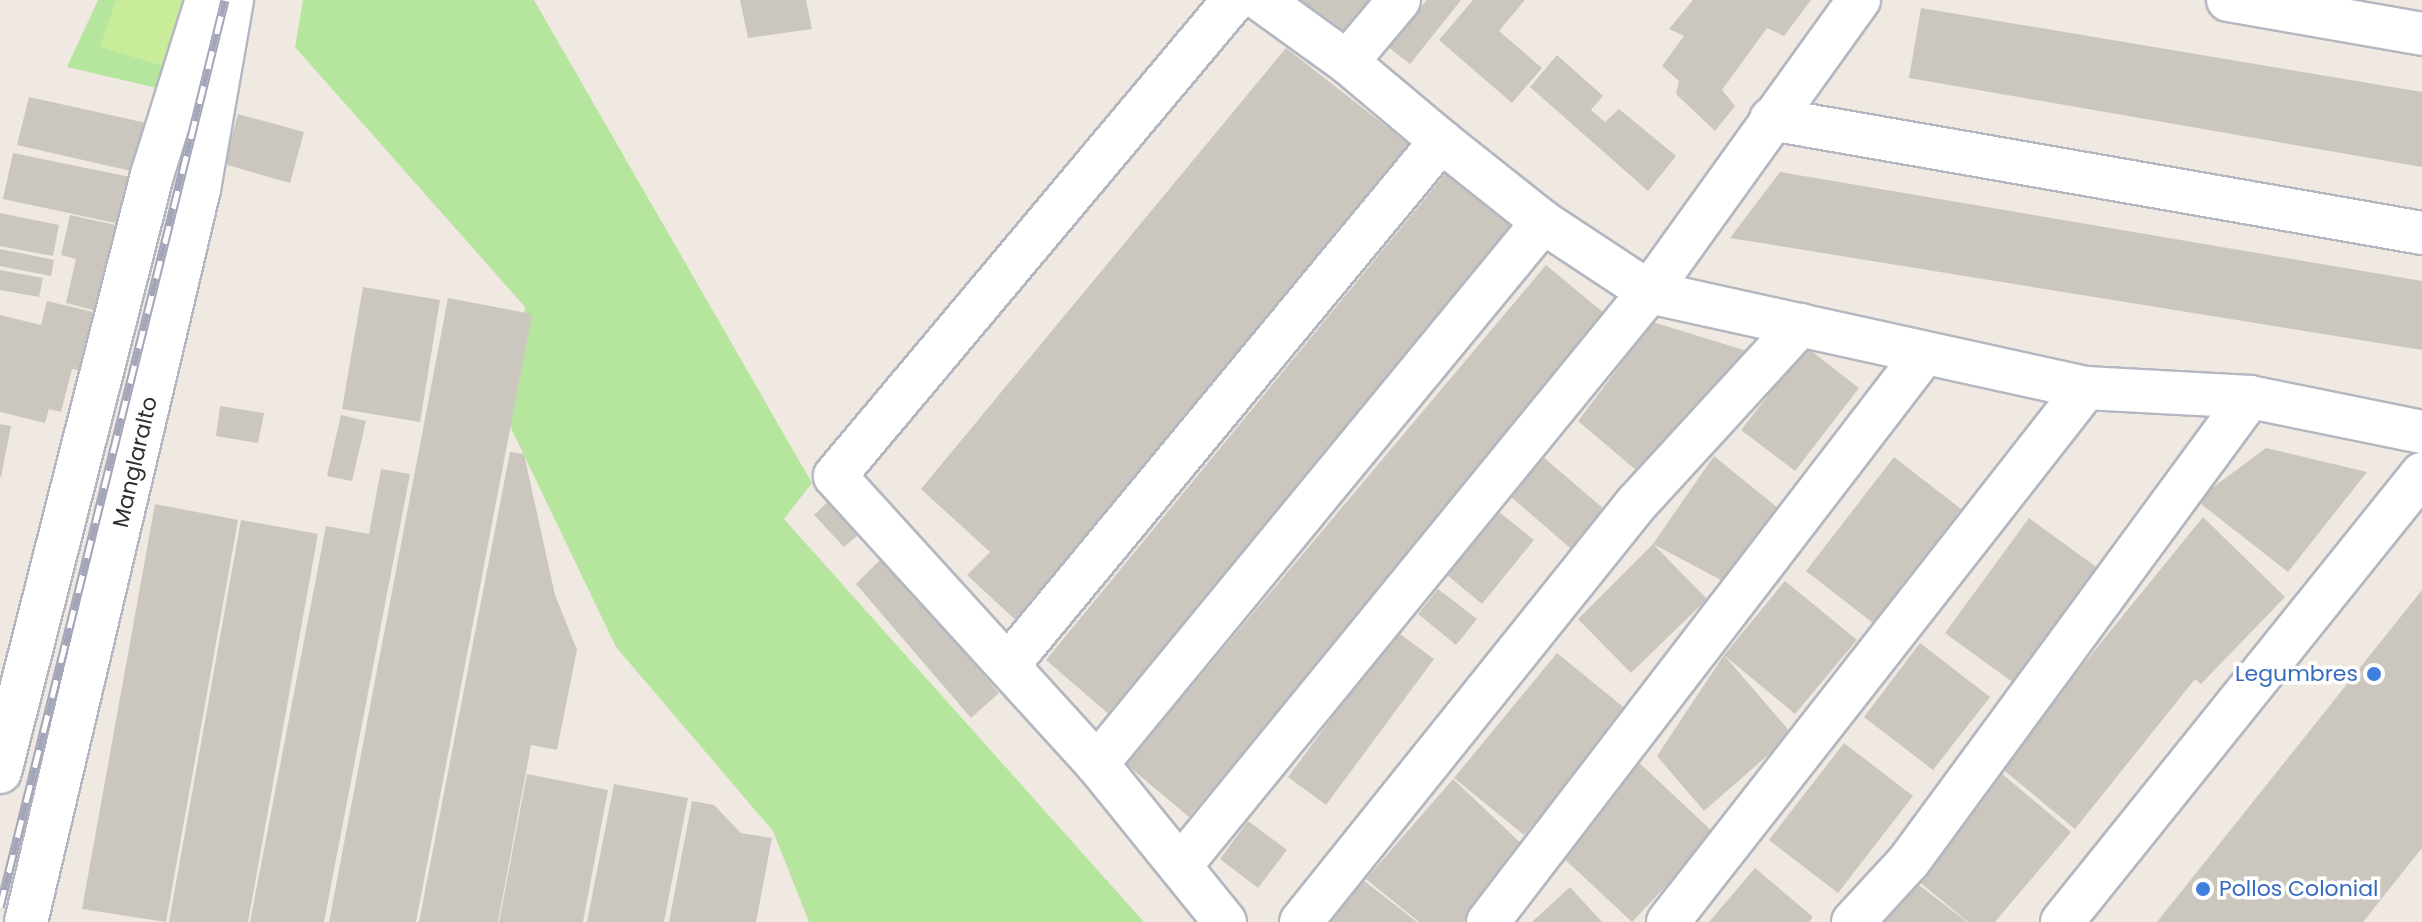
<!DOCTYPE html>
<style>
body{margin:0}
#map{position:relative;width:2422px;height:922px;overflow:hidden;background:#efe9e1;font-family:Poppins,sans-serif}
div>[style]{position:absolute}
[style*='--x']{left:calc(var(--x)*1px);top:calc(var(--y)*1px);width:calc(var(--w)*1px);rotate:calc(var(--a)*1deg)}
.green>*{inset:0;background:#b6e59e}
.pitch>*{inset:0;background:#c9ec9a}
.building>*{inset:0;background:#cbc7bf}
.roads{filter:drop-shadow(2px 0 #b4b7c1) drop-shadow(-2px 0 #b4b7c1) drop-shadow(0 2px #b4b7c1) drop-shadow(0 -2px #b4b7c1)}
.minor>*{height:42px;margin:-21px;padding:0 21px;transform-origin:21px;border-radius:21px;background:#fff}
.rail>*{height:9px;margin-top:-4.5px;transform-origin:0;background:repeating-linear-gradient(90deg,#fff 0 18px,#a3a6b8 0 36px);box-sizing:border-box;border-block:2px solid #a3a6b8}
.dots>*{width:22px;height:22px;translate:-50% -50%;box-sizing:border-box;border:4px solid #fff;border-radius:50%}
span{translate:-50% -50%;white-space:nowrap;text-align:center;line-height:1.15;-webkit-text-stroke:7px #fff;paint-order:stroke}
.street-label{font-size:22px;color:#2e2e2e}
.shop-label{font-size:22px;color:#366cbe}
.right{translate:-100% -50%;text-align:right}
.left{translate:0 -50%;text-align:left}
</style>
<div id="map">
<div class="green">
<div style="clip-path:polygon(98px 0,196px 0,170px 91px,67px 67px)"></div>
<div style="clip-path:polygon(303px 0,534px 0,812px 483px,784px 519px,1144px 922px,809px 922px,773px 831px,616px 647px,510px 426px,525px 307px,295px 47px)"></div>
</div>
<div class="pitch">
<div style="clip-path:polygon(116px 0,187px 0,169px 68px,100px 47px)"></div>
</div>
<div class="building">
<div style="clip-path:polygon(740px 0,806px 0,812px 29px,748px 38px)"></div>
<div style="clip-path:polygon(1292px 0,1381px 0,1344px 41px)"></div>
<div style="clip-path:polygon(1427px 0,1461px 0,1410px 64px,1387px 46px)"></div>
<div style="clip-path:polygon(1473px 0,1525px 0,1499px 31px,1542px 68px,1512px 103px,1439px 40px)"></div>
<div style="clip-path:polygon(1693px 0,1811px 0,1784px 36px,1767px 28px,1722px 90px,1735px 106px,1715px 131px,1676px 94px,1679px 81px,1662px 66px,1684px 36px,1669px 29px)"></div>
<div style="clip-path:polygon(1921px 8px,2422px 92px,2422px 167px,1909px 78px)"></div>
<div style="clip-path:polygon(1286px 48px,1414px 148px,1022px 626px,967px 575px,990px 552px,921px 489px)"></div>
<div style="clip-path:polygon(1557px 55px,1603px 96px,1591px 110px,1605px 122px,1619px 109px,1676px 156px,1648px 191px,1530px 87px)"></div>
<div style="clip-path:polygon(29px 97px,151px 124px,140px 173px,17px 145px)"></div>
<div style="clip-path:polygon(238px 114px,304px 132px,290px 183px,224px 164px)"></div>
<div style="clip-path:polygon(13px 153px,135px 178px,125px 225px,3px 199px)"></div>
<div style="clip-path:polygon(1451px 167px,1515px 221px,1111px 716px,1046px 660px)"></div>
<div style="clip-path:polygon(1780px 172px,2422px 281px,2422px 350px,1730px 238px)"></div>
<div style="clip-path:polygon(0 213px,59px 225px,53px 256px,0 246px)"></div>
<div style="clip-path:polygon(70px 215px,120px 226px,101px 312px,66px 303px,76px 259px,61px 255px)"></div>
<div style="clip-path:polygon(0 249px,54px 260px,51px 276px,0 266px)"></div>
<div style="clip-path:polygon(1546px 265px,1610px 318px,1189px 817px,1126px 764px)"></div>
<div style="clip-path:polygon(0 270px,43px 278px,39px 297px,0 290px)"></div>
<div style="clip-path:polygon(363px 287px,440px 300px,420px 422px,342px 409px)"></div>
<div style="clip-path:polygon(448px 298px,532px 314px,416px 922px,329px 922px)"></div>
<div style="clip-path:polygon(47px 301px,101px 314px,87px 372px,72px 369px,61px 412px,49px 409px,45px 423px,0 412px,0 315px,41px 325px)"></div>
<div style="clip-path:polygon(1653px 322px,1750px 352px,1643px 476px,1578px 421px)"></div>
<div style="clip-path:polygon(1806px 347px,1859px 388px,1795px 471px,1741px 430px)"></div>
<div style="clip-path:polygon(220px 406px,264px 413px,258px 443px,216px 436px)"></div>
<div style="clip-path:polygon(341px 415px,366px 421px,352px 481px,327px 476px)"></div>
<div style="clip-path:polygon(0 424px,11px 426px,1px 477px,0 477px)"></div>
<div style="clip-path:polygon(2266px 448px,2367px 472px,2288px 572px,2196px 500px)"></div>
<div style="clip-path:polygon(510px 452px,524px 454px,555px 595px,577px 650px,557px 750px,531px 745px,498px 922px,419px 922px)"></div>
<div style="clip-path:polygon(1714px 456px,1778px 508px,1721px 580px,1653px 544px,1707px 599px,1631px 673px,1578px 619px,1653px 544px)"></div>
<div style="clip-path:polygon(1543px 457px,1611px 515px,1577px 554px,1510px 496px)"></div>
<div style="clip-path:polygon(1894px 457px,1961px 509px,1873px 623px,1806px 571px)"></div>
<div style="clip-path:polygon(381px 469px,410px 474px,324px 922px,250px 922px,326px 526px,369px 534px)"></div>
<div style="clip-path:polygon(838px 492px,870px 525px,844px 547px,814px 515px)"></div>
<div style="clip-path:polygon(155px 504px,238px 520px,166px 922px,82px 909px)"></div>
<div style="clip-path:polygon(1499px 512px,1534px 540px,1482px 604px,1447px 575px)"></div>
<div style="clip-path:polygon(2203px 517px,2285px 597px,2201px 684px,2195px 679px,2075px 829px,2000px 767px)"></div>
<div style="clip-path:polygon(2029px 518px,2106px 574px,2022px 689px,1945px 633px)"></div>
<div style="clip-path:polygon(241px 520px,318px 534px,248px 922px,169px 922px)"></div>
<div style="clip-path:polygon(883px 557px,999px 693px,971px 718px,856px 584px)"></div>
<div style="clip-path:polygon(1785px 581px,1857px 640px,1795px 714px,1724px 655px,1792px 734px,1704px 811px,1657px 756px,1724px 655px)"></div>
<div style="clip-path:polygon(1438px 589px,1477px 619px,1456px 645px,1418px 614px)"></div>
<div style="clip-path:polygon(2422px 590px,2422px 848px,2363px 922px,2157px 922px)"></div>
<div style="clip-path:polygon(1396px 631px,1434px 659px,1326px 805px,1288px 777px)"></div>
<div style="clip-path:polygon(1920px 643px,1990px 697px,1933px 770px,1864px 717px)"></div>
<div style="clip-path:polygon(1557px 653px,1627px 710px,1524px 835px,1454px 778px)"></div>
<div style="clip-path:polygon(1844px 743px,1913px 796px,1838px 893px,1769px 840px)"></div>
<div style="clip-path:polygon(1634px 758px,1715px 834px,1632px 922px,1558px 853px)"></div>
<div style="clip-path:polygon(2000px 772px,2071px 832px,1995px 922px,1968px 922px,1916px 879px)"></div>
<div style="clip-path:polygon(527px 774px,608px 790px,583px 922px,499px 922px)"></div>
<div style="clip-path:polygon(1453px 779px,1526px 848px,1464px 922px,1419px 922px,1366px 879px)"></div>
<div style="clip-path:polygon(614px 784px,688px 798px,664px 922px,587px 922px)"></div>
<div style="clip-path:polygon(692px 801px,714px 805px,741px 833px,772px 838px,756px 922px,669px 922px)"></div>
<div style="clip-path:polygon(1248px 821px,1287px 850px,1258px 888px,1220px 859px)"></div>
<div style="clip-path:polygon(1755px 868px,1813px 917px,1809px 922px,1709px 922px)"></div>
<div style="clip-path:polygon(1363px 880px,1417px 922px,1329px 922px)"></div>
<div style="clip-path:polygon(1915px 882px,1967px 922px,1880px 922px)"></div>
<div style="clip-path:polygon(1570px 887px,1602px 922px,1532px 922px)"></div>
</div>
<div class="roads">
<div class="minor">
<div style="--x:1261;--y:0;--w:106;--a:35.8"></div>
<div style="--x:1399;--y:0;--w:81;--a:130"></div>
<div style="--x:1347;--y:62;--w:123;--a:40"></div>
<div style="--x:2228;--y:0;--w:197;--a:9.9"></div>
<div style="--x:1771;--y:119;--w:661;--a:9.93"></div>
<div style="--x:1008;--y:665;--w:680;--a:-50.43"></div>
<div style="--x:1441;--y:141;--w:130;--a:38.5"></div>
<div style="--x:1543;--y:222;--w:127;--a:33.4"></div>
<div style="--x:1649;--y:292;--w:447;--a:12.4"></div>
<div style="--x:2086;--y:388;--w:164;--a:3.1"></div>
<div style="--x:2250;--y:397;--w:176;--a:11.5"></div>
<div style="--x:1097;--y:764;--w:702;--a:-50.55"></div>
<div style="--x:0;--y:772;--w:616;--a:-75.72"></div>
<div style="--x:152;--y:175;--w:183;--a:-72.6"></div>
<div style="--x:1181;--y:865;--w:740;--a:-50.76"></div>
<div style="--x:1649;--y:292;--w:360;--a:-54.3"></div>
<div style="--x:26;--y:922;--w:753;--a:-76.72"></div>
<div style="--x:199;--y:189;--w:192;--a:-80.1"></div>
<div style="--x:1225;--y:922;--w:203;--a:-129"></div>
<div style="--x:1097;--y:764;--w:389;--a:-132.3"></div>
<div style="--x:835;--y:476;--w:621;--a:-50.03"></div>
<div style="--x:1301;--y:922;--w:536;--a:-51.29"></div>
<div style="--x:1636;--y:504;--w:243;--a:-47.5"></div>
<div style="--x:1488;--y:922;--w:716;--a:-52.49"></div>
<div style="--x:1668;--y:922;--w:678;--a:-51.95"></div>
<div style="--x:1853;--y:922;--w:83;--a:-47.4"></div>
<div style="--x:1909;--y:861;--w:576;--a:-53.69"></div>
<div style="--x:2062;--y:922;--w:575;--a:-51.22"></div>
</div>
</div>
<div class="rail">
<div style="--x:0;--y:907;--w:934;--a:-76.07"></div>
</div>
<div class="dots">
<div style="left:2374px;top:674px;background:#3f7fe0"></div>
<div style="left:2203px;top:889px;background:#3f7fe0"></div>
</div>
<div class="street-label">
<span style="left:135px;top:462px;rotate:-77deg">Manglaralto</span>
</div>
<div class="shop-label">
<span class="right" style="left:2358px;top:674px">Legumbres</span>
<span class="left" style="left:2219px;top:889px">Pollos Colonial</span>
</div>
</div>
